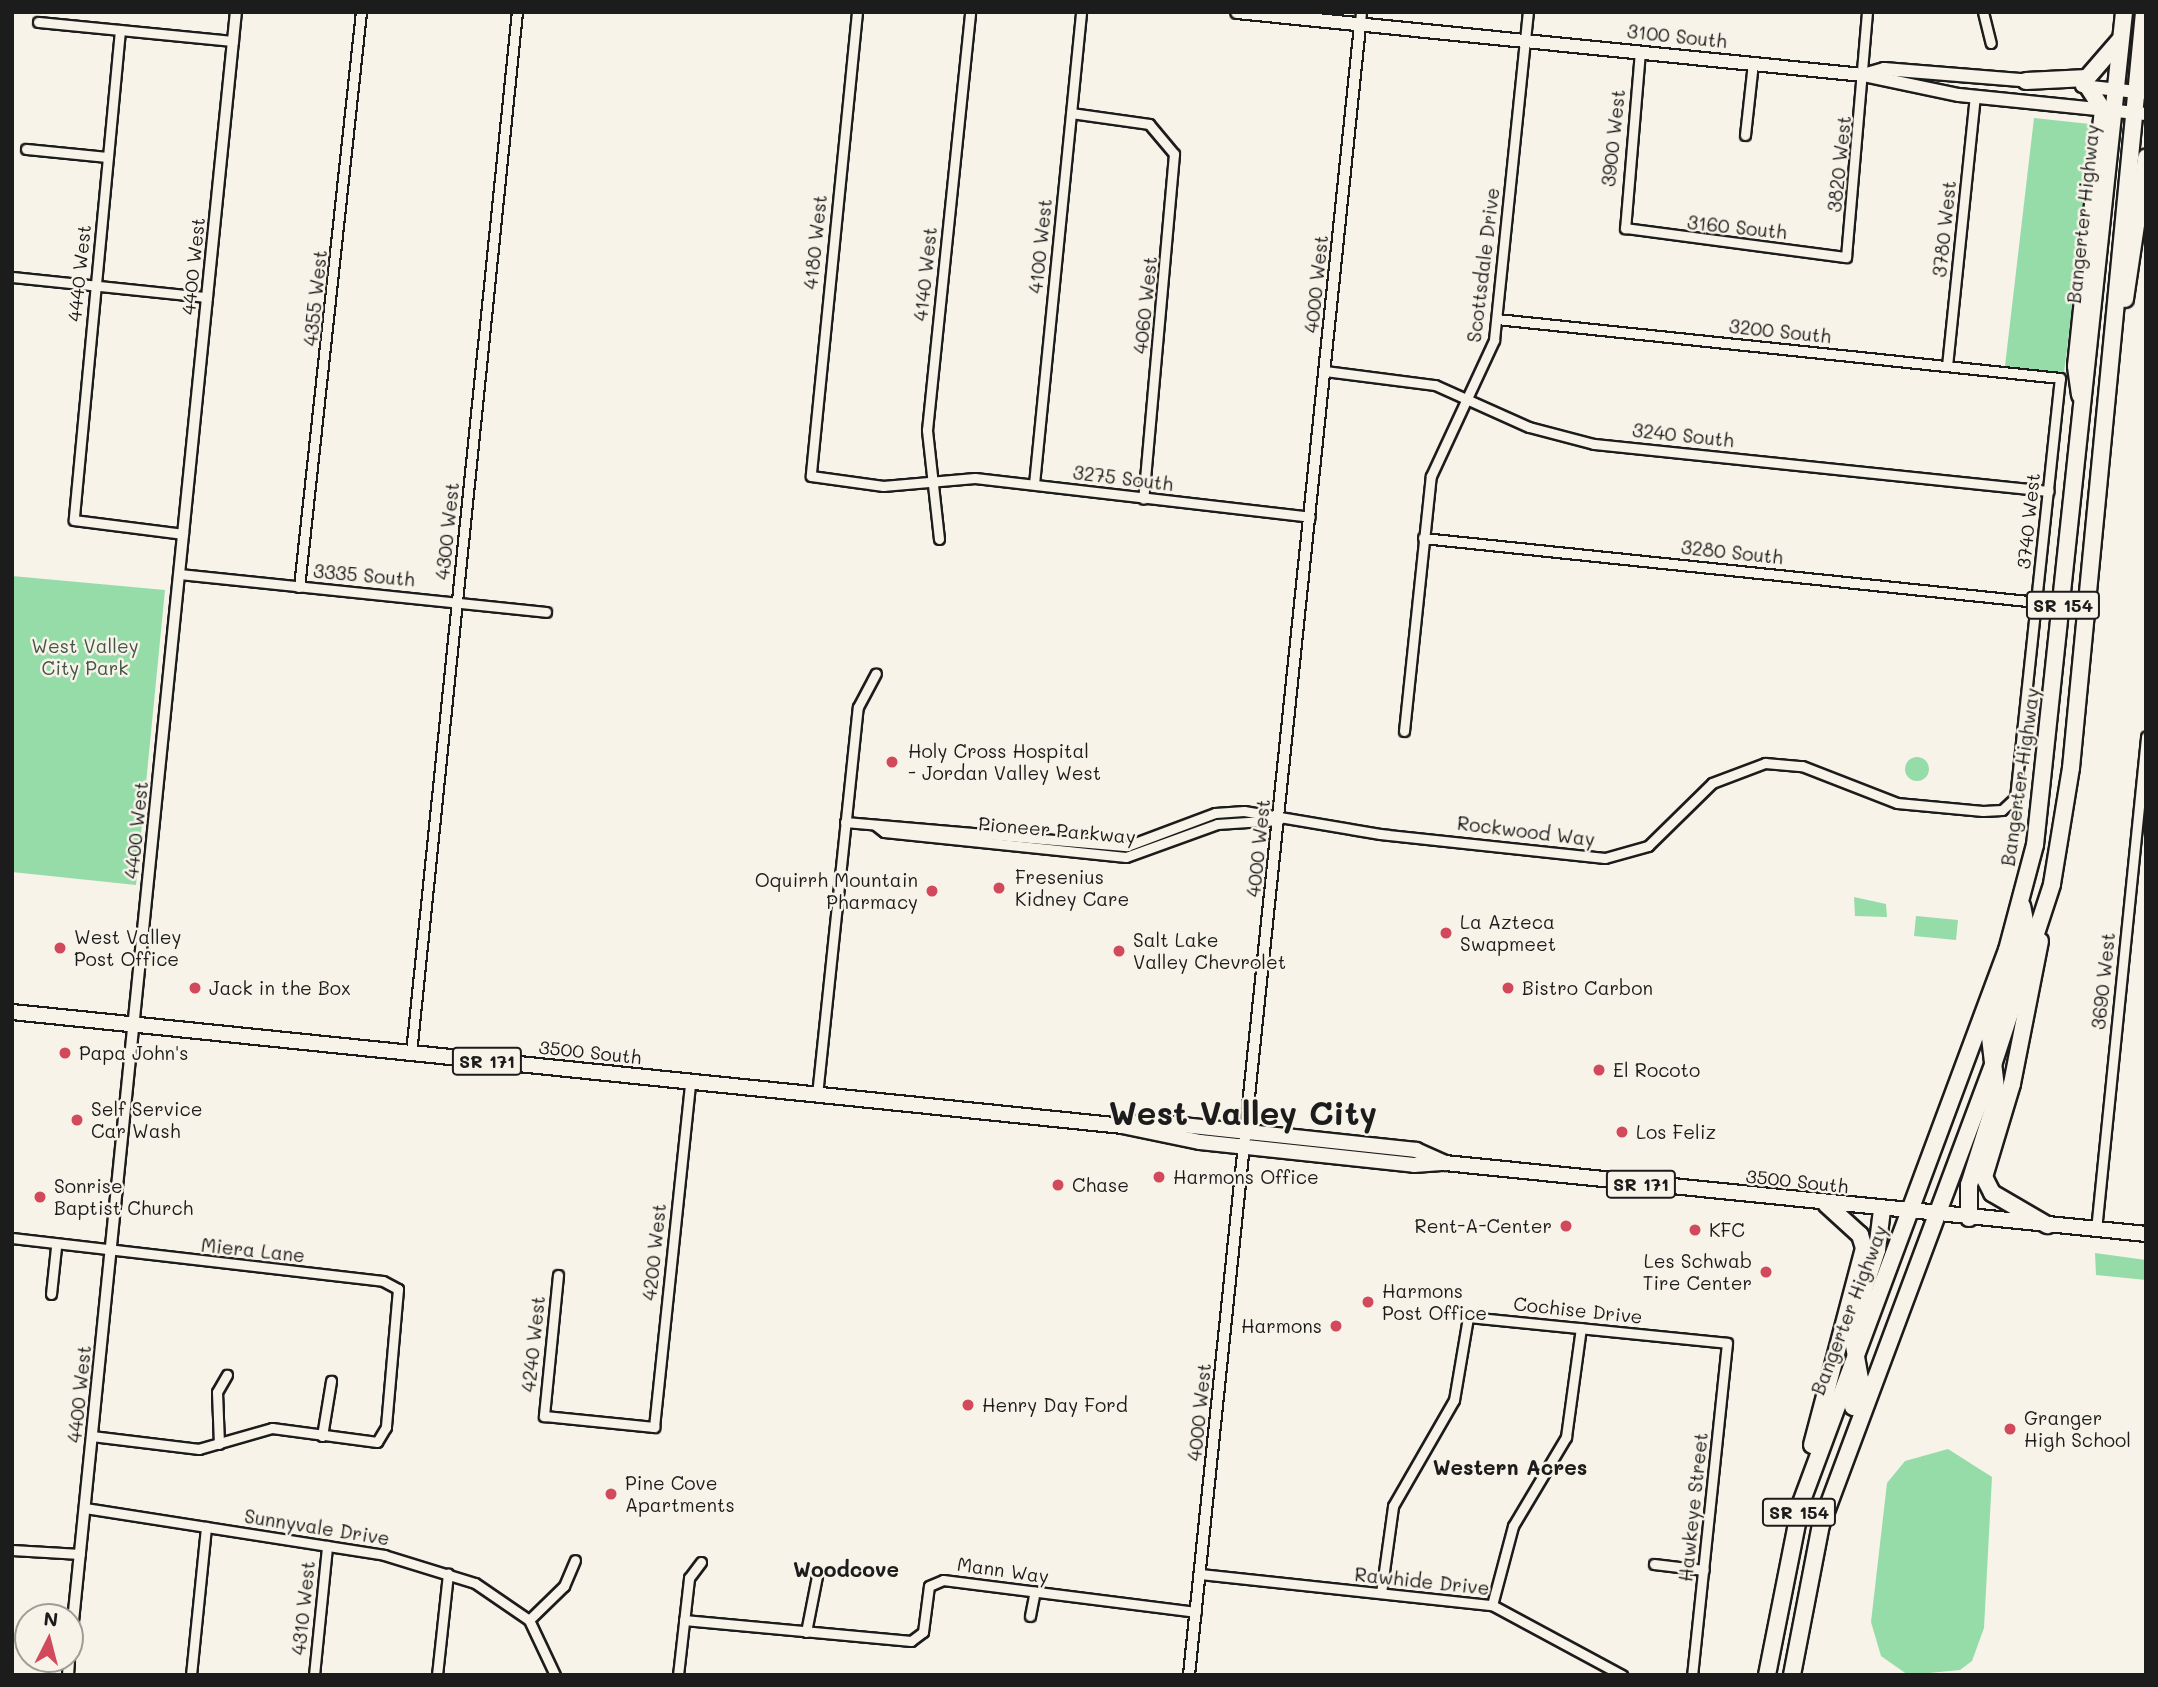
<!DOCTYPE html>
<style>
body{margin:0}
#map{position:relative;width:2158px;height:1687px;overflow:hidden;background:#f7f3e8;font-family:Mali,sans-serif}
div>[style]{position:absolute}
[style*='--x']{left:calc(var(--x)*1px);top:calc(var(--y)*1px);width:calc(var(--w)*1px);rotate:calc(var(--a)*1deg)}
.green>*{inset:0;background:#96dca9}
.round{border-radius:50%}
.roads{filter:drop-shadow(2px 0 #1c1c1c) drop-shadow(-2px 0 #1c1c1c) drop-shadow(0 2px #1c1c1c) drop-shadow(0 -2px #1c1c1c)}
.minor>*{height:9px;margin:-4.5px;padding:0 4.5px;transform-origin:4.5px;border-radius:4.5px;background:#f7f3e8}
.tertiary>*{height:10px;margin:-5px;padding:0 5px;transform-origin:5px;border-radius:5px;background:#f7f3e8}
.secondary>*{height:12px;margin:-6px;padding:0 6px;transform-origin:6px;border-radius:6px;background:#f7f3e8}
.primary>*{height:14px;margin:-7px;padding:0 7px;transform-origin:7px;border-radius:7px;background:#f7f3e8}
.trunk>*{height:16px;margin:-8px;padding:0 8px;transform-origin:8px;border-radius:8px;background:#f7f3e8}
.dots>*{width:19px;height:19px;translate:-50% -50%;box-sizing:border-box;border:4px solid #f7f3e8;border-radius:50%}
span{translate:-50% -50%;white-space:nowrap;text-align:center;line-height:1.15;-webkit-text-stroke:5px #f7f3e8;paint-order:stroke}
.shield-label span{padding:2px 5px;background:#f7f3e8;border:2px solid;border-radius:5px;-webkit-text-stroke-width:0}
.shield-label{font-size:18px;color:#1c1c1c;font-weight:700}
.street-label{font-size:19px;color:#1c1c1c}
.park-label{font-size:19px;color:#415646}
.poi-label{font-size:19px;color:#1c1c1c}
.left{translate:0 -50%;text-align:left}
.right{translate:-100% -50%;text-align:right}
.neighbourhood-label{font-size:21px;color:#1c1c1c;font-weight:700}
.town-label{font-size:33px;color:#1c1c1c;font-weight:700}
.frame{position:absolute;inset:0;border:14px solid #1c1c1c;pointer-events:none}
.north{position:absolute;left:14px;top:1603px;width:70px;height:70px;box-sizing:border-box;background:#f7f3e8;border:2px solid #9f9d96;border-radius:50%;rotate:6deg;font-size:19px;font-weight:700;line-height:28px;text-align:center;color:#1c1c1c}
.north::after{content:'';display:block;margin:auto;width:24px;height:32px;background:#d1495b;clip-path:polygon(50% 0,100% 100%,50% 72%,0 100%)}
</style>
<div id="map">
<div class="green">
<div style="clip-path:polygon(2034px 118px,2090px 124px,2094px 131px,2064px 373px,2005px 366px)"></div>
<div style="clip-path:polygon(12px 576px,165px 590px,136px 885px,12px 872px)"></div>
<div class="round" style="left:1905px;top:757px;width:24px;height:24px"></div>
<div style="clip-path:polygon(1854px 897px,1886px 904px,1887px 917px,1855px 916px)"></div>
<div style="clip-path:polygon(1916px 916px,1958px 920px,1956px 940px,1914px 936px)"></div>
<div style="clip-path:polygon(2095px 1253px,2146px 1260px,2146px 1280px,2096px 1275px)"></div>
<div style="clip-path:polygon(1948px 1449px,1992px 1477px,1984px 1628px,1972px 1661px,1960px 1670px,1908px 1675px,1881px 1656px,1871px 1622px,1887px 1483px,1905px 1461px)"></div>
</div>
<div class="roads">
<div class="minor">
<div style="--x:857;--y:12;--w:466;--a:95.7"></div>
<div style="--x:811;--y:476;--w:73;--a:7.9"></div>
<div style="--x:883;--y:486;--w:92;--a:-5"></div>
<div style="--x:975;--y:478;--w:337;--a:6.6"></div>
<div style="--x:1983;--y:12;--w:32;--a:76"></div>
<div style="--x:38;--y:22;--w:196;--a:5.6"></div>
<div style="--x:1360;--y:25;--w:13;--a:-86"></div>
<div style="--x:120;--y:30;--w:492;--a:95.4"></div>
<div style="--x:74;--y:520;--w:110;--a:7.3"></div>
<div style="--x:1640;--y:51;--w:178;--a:94.8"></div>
<div style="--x:1625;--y:228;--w:223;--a:7.5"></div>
<div style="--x:1846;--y:257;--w:246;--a:-85.1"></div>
<div style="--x:1071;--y:113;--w:79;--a:8"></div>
<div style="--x:1149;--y:124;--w:39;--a:50"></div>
<div style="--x:1174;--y:154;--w:346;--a:95.1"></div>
<div style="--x:1745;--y:135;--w:72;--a:-83.7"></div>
<div style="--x:26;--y:149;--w:82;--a:5.6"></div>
<div style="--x:12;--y:277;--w:196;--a:5.9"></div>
<div style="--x:1947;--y:366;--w:271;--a:-84.1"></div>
<div style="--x:1325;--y:371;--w:111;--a:7.3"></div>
<div style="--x:1435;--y:385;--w:103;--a:24.1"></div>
<div style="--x:1529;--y:427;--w:67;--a:14.7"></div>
<div style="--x:1594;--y:444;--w:457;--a:5.9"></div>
<div style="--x:1034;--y:484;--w:474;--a:-84.3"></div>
<div style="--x:1423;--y:538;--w:617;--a:5.95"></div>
<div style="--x:939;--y:539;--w:110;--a:-96.3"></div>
<div style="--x:927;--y:430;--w:420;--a:-84.1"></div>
<div style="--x:179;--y:574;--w:369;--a:5.9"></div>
<div style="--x:299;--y:587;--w:578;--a:-83.85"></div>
<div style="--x:1404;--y:731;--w:256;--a:-84"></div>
<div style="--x:1431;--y:476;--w:150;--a:-65.1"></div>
<div style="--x:1494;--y:340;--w:330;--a:-84.1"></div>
<div style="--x:845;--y:822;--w:283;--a:4.9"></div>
<div style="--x:1127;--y:846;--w:94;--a:-20.6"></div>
<div style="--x:1215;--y:813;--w:29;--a:-4"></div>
<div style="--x:1244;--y:811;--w:138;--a:9.6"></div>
<div style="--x:1380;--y:834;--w:226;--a:6.1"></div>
<div style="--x:1605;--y:858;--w:45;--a:-15.6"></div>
<div style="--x:1648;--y:846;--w:90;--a:-44.5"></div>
<div style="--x:1712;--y:783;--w:57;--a:-20.7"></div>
<div style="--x:1765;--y:763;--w:37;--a:5"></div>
<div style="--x:1802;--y:766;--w:102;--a:21.3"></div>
<div style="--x:1897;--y:803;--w:86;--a:5.3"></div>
<div style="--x:1983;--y:811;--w:19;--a:-3"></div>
<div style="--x:2002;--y:810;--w:18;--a:-43"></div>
<div style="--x:2015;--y:798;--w:422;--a:-83.9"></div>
<div style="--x:2060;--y:378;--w:566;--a:-174.02"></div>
<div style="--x:875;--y:825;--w:11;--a:38"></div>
<div style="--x:884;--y:832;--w:243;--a:5.9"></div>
<div style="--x:1126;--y:857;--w:97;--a:-19.9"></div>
<div style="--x:1217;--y:824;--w:62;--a:-3.7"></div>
<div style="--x:411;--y:1053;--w:1046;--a:-84.19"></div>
<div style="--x:817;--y:1095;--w:390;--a:-84"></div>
<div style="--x:858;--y:707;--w:38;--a:-62"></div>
<div style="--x:2096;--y:1230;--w:496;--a:-84.2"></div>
<div style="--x:12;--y:1238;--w:373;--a:6.6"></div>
<div style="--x:383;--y:1281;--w:17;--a:28"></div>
<div style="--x:398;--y:1289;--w:139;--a:95"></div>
<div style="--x:386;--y:1427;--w:17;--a:121"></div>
<div style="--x:377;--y:1442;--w:106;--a:-172.4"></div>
<div style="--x:272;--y:1428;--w:76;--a:164"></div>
<div style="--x:199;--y:1449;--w:108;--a:-173.1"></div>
<div style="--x:558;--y:1275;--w:142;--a:95.7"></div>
<div style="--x:544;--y:1416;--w:111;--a:5.7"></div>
<div style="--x:654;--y:1427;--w:347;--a:-84"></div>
<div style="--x:51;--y:1294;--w:47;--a:-83.9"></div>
<div style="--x:322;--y:1436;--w:56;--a:-80.7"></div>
<div style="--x:219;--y:1444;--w:52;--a:-92.2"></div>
<div style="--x:217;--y:1392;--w:20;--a:-60"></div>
<div style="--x:85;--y:1508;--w:303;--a:8.9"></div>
<div style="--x:384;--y:1555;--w:95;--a:17.1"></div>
<div style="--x:475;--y:1583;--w:65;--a:34.4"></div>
<div style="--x:529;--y:1620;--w:61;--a:64.7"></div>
<div style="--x:12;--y:1550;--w:68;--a:3.4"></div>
<div style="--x:1654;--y:1564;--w:50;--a:6.8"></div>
<div style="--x:1200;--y:1574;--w:294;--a:6.1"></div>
<div style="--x:1492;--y:1605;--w:148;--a:28.3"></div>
<div style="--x:1381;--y:1593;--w:88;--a:-82.1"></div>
<div style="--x:1393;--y:1506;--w:122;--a:-60.1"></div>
<div style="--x:1454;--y:1400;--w:84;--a:-80.4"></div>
<div style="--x:1468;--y:1317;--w:260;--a:5.7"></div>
<div style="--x:1727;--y:1343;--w:334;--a:96"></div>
<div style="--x:1492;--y:1605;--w:82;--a:-75.1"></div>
<div style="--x:1513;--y:1526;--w:104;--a:-59.2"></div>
<div style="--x:1566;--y:1437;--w:110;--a:-82.2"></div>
<div style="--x:1030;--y:1616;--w:25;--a:-79"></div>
<div style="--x:529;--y:1620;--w:49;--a:-44.2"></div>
<div style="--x:564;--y:1586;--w:28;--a:-67"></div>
<div style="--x:684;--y:1620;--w:228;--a:5.3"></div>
<div style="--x:911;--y:1641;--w:15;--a:-37"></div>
<div style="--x:923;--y:1632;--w:46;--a:-82.6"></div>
<div style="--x:929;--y:1586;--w:15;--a:-23"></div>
<div style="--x:943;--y:1580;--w:255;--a:7.2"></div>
<div style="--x:806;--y:1632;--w:62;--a:-78.9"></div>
<div style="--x:191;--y:1675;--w:149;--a:-84.2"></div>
<div style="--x:314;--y:1675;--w:130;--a:-84.2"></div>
<div style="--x:437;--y:1675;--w:102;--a:-83.8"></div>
<div style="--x:678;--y:1675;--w:98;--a:-83.5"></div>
<div style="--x:689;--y:1578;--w:20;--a:-53"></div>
</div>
<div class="tertiary">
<div style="--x:70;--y:1651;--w:1647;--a:-84.22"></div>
<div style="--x:68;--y:1675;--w:16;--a:-86"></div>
<div style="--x:1189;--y:1675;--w:1659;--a:-84.08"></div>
</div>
<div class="secondary">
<div style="--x:1237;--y:12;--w:629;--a:5.75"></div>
<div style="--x:1863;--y:75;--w:98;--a:11.8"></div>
<div style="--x:1959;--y:95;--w:188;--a:5.8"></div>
<div style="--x:1863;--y:75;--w:22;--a:-16"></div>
<div style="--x:1884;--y:69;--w:149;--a:4.6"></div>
<div style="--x:2082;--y:86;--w:64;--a:6.2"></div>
</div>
<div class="primary">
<div style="--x:12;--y:1012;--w:1116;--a:5.86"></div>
<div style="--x:1122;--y:1126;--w:80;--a:11.6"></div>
<div style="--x:1200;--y:1142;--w:215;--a:6.1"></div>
<div style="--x:1414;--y:1165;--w:31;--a:-4"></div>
<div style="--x:1445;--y:1163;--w:705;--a:5.78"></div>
<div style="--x:1123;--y:1126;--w:23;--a:-13"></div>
<div style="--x:1145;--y:1121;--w:273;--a:6.1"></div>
<div style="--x:1416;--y:1150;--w:32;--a:24"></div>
</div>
<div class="trunk">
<div style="--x:2026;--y:81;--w:61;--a:-2.8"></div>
<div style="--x:2087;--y:78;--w:49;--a:-49.1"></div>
<div style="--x:2125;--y:299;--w:143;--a:-81.5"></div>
<div style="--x:2080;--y:395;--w:29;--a:-98"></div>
<div style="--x:2076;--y:366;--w:257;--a:-84"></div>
<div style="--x:2103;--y:110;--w:27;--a:-123"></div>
<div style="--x:2040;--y:941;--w:146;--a:101.1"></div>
<div style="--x:2012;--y:1084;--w:97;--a:106.8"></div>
<div style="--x:1984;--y:1177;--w:18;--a:63"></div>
<div style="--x:1992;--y:1193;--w:64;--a:30.2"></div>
<div style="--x:1969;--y:1218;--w:33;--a:-90"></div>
<div style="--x:1969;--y:1185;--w:93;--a:-72.5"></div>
<div style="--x:1997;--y:1096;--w:59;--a:-96.8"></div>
<div style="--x:1990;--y:1037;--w:112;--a:-70.8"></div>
<div style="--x:2027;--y:931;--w:25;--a:-101"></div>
<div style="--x:1853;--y:1407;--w:29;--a:-76"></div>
<div style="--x:1860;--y:1379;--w:51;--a:-100.2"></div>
<div style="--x:1851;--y:1329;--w:83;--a:-71.8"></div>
<div style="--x:1877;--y:1250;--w:40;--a:-82.9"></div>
<div style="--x:1812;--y:1445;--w:204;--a:-75.2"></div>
<div style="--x:1864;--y:1248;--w:14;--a:-107"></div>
<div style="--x:1860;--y:1235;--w:46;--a:-137.6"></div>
<div style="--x:1767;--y:1675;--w:175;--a:-78.8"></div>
<div style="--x:1801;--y:1503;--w:590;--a:-69.57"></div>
<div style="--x:2007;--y:950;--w:109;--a:-75.1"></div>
<div style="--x:2035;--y:845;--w:838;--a:-83.9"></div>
<div style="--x:1792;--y:1675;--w:153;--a:-79.1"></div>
<div style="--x:1821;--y:1525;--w:491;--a:-69.5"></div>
<div style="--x:1993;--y:1065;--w:190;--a:-71.9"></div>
<div style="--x:2052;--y:884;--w:118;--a:-80.7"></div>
<div style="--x:2071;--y:768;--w:760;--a:-84.48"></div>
</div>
</div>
<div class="dots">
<div style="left:892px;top:762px;background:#d1495b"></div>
<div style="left:999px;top:888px;background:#d1495b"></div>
<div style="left:932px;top:891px;background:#d1495b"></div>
<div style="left:1446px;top:933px;background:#d1495b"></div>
<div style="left:60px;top:948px;background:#d1495b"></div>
<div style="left:1119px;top:951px;background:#d1495b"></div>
<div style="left:195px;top:988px;background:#d1495b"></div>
<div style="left:1508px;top:988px;background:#d1495b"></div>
<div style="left:65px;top:1053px;background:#d1495b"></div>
<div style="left:1599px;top:1070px;background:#d1495b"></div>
<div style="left:77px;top:1120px;background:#d1495b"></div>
<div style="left:1622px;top:1132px;background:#d1495b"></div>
<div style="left:1159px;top:1177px;background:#d1495b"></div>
<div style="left:1058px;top:1185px;background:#d1495b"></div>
<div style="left:40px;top:1197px;background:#d1495b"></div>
<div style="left:1566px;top:1226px;background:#d1495b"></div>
<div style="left:1695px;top:1230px;background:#d1495b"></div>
<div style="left:1766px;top:1272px;background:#d1495b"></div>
<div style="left:1368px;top:1302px;background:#d1495b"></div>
<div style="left:1336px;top:1326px;background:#d1495b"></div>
<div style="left:968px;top:1405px;background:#d1495b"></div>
<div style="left:2010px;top:1429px;background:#d1495b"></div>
<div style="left:611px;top:1494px;background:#d1495b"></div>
</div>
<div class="shield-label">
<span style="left:2063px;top:605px">SR 154</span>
<span style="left:487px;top:1061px">SR 171</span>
<span style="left:1641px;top:1184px">SR 171</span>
<span style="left:1799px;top:1512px">SR 154</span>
</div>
<div class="street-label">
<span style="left:1677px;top:36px;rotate:6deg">3100 South</span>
<span style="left:1613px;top:138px;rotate:-84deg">3900 West</span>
<span style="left:1839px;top:164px;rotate:-84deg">3820 West</span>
<span style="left:2083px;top:214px;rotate:-84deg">Bangerter Highway</span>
<span style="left:1737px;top:227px;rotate:6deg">3160 South</span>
<span style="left:1944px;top:229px;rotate:-84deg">3780 West</span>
<span style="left:815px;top:242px;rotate:-84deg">4180 West</span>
<span style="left:1040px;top:246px;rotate:-84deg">4100 West</span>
<span style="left:1483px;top:265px;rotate:-83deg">Scottsdale Drive</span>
<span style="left:193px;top:266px;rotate:-84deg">4400 West</span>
<span style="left:79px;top:273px;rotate:-84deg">4440 West</span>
<span style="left:925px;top:274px;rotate:-84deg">4140 West</span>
<span style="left:1316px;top:284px;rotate:-84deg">4000 West</span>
<span style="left:315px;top:298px;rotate:-84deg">4355 West</span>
<span style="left:1145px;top:305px;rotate:-84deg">4060 West</span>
<span style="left:1780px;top:331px;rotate:6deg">3200 South</span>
<span style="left:1683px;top:435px;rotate:6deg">3240 South</span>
<span style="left:1123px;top:478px;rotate:7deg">3275 South</span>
<span style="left:2028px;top:521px;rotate:-84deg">3740 West</span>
<span style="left:447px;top:531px;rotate:-84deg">4300 West</span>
<span style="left:1732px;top:552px;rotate:6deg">3280 South</span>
<span style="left:364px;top:575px;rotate:5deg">3335 South</span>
<span style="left:2020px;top:777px;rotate:-82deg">Bangerter Highway</span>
<span style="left:136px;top:830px;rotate:-84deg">4400 West</span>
<span style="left:1057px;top:830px;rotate:5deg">Pioneer Parkway</span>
<span style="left:1526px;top:831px;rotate:7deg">Rockwood Way</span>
<span style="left:1258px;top:848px;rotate:-84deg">4000 West</span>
<span style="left:2103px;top:981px;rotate:-84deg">3690 West</span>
<span style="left:590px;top:1052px;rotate:6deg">3500 South</span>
<span style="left:1797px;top:1181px;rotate:6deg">3500 South</span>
<span style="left:253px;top:1250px;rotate:6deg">Miera Lane</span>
<span style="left:654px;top:1252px;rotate:-84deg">4200 West</span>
<span style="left:1578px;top:1310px;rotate:6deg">Cochise Drive</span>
<span style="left:1849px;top:1310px;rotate:-69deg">Bangerter Highway</span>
<span style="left:533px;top:1344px;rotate:-84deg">4240 West</span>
<span style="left:79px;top:1394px;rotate:-84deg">4400 West</span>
<span style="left:1199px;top:1412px;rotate:-84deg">4000 West</span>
<span style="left:1693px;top:1507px;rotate:-84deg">Hawkeye Street</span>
<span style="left:317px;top:1527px;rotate:9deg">Sunnyvale Drive</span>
<span style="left:1003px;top:1570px;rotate:8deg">Mann Way</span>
<span style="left:1422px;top:1581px;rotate:6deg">Rawhide Drive</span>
<span style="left:303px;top:1608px;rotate:-84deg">4310 West</span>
</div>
<div class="park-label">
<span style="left:85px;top:657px">West Valley<br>City Park</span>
</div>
<div class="poi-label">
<span class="left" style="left:908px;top:762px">Holy Cross Hospital<br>- Jordan Valley West</span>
<span class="left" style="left:1015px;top:888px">Fresenius<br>Kidney Care</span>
<span class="right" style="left:918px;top:891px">Oquirrh Mountain<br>Pharmacy</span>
<span class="left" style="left:1460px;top:933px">La Azteca<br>Swapmeet</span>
<span class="left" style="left:74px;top:948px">West Valley<br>Post Office</span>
<span class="left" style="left:1133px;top:951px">Salt Lake<br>Valley Chevrolet</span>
<span class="left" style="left:209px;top:988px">Jack in the Box</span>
<span class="left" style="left:1522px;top:988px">Bistro Carbon</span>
<span class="left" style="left:79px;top:1053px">Papa John's</span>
<span class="left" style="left:1613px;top:1070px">El Rocoto</span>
<span class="left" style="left:91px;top:1120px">Self Service<br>Car Wash</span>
<span class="left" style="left:1636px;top:1132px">Los Feliz</span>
<span class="left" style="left:1173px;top:1177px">Harmons Office</span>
<span class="left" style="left:1072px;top:1185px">Chase</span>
<span class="left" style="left:54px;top:1197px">Sonrise<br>Baptist Church</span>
<span class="right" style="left:1552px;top:1226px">Rent-A-Center</span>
<span class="left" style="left:1709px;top:1230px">KFC</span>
<span class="right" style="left:1752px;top:1272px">Les Schwab<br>Tire Center</span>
<span class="left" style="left:1382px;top:1302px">Harmons<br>Post Office</span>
<span class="right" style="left:1322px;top:1326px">Harmons</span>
<span class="left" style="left:982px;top:1405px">Henry Day Ford</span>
<span class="left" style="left:2024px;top:1429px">Granger<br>High School</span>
<span class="left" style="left:625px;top:1494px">Pine Cove<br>Apartments</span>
</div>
<div class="neighbourhood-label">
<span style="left:1510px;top:1467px">Western Acres</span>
<span style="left:846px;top:1569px">Woodcove</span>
</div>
<div class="town-label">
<span style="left:1243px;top:1112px">West Valley City</span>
</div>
<div class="frame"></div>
<div class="north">N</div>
</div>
